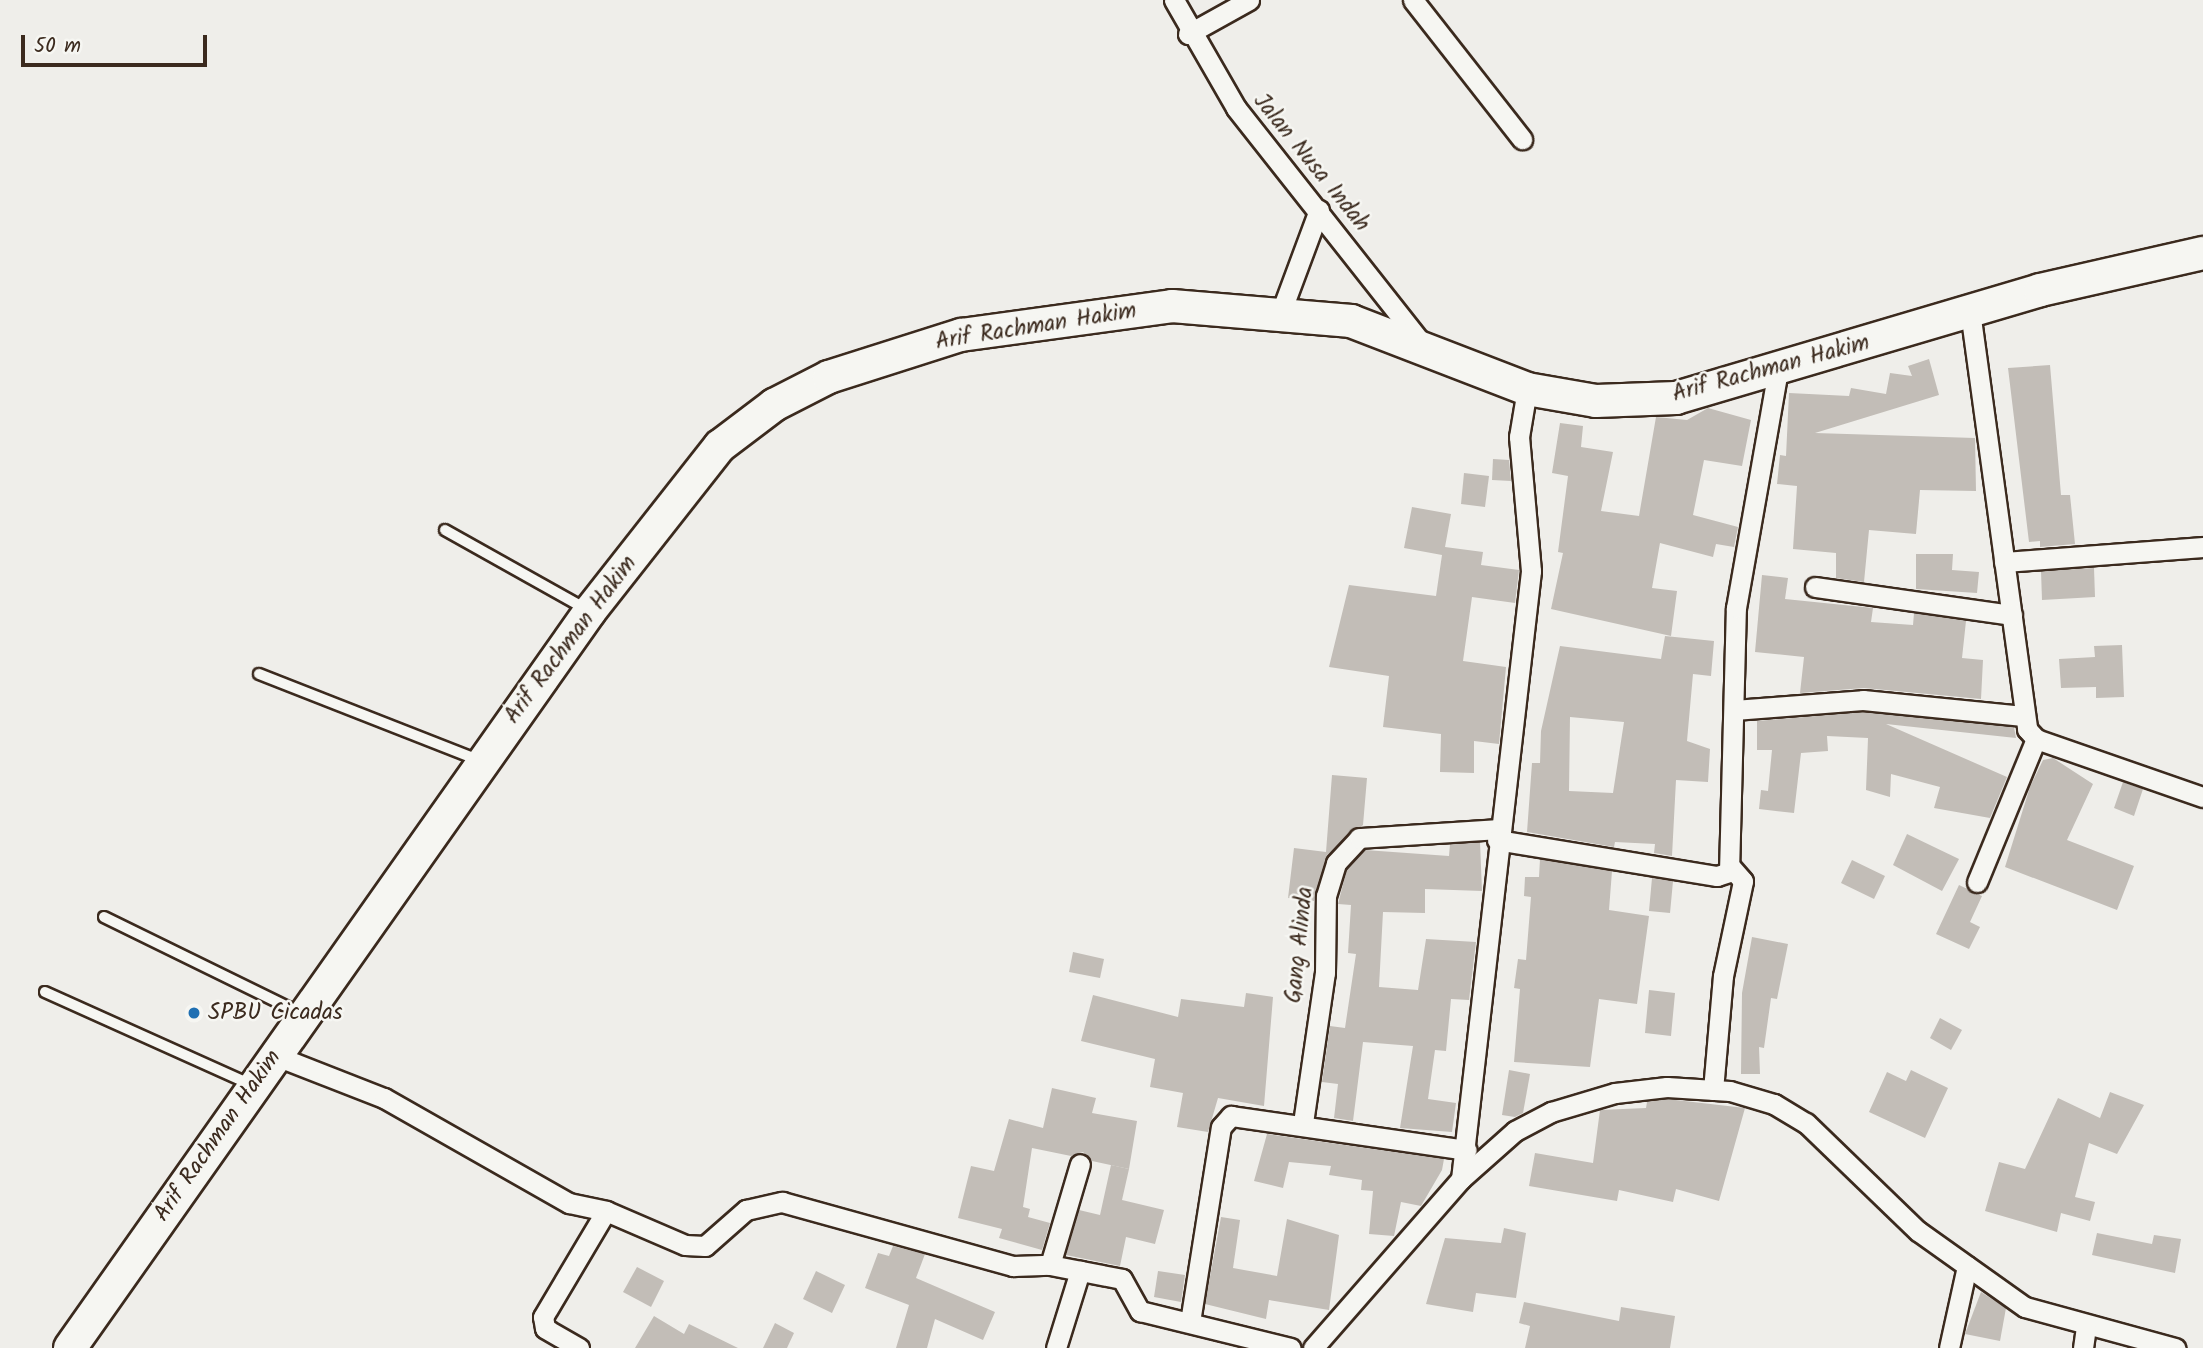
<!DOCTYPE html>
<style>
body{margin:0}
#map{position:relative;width:2203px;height:1348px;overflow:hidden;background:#efeeea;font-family:Kalam,sans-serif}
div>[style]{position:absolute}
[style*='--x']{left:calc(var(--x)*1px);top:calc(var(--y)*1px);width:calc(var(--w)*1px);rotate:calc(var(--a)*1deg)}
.building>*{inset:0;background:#c2bdb7}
.roads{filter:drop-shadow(2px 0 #3b2a1e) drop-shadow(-2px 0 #3b2a1e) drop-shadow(0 2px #3b2a1e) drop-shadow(0 -2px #3b2a1e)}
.lane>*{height:10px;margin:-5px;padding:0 5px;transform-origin:5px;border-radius:5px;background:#f6f6f2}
.street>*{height:19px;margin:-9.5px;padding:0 9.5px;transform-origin:9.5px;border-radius:9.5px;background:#f6f6f2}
.primary>*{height:32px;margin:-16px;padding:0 16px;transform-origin:16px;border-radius:16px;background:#f6f6f2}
.dots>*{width:19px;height:19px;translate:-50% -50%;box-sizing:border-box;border:4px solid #f6f6f2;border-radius:50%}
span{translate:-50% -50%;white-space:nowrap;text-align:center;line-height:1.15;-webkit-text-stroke:5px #f6f6f2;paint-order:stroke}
.street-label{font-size:23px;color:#3b2a1e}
.poi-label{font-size:23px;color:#3b2a1e}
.left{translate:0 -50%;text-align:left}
.scale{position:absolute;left:21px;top:35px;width:186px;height:32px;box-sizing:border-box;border:4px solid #3b2a1e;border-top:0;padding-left:9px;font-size:21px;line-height:24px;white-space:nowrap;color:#3b2a1e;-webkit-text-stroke:5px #f6f6f2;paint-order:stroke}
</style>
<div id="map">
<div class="building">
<div style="clip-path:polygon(1929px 359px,1939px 395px,1815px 433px,1975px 438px,1976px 491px,1920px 490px,1916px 534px,1869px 530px,1864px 582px,1836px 578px,1836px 553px,1793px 549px,1797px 486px,1777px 484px,1780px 455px,1786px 456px,1789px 393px,1849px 396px,1851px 388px,1886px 394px,1890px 373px,1912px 376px,1908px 366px)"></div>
<div style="clip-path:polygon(2050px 365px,2061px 495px,2070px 495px,2075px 544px,2040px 547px,2040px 541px,2029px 542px,2008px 368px)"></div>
<div style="clip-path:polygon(1708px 408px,1751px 420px,1742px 466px,1704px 460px,1693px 515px,1738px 527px,1734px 547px,1716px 544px,1713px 557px,1660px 543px,1652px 588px,1677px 591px,1671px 636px,1551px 609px,1563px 553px,1558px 552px,1568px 476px,1552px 473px,1560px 423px,1583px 426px,1581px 447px,1613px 452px,1601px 511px,1639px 516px,1656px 417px,1687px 420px)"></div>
<div style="clip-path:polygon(1493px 459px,1509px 460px,1511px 481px,1492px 480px)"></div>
<div style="clip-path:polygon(1464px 473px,1489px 476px,1485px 507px,1461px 504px)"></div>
<div style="clip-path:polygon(1412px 507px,1451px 514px,1445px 547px,1483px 552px,1481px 565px,1519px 570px,1515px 603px,1472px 597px,1463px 661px,1506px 667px,1499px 744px,1474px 741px,1474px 773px,1440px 772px,1441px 734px,1383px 727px,1389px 676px,1329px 667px,1349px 585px,1436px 596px,1442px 555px,1404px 548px)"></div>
<div style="clip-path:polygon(1916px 554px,1953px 554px,1952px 570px,1979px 572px,1977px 593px,1916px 589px)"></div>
<div style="clip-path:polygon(2094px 568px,2095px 597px,2042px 600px,2041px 571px)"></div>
<div style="clip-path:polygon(1762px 575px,1788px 578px,1785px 599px,1873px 608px,1871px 622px,1913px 625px,1914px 613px,1966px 621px,1962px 658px,1983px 660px,1981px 699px,1864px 688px,1800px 693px,1804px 657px,1755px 652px)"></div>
<div style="clip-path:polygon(evenodd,1665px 636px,1714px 641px,1711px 676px,1693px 674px,1687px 741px,1710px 749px,1708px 782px,1676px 780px,1672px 856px,1654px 853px,1655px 844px,1615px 842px,1614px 847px,1527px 832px,1532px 763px,1540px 763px,1541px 731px,1560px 646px,1661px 659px,1665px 636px,1570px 717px,1624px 722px,1613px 793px,1569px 791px,1570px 717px)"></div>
<div style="clip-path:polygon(2122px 645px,2124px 697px,2096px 698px,2096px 687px,2061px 688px,2059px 659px,2095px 657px,2094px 646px)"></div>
<div style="clip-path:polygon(1863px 712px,2014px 727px,2016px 738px,1886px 724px,2007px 777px,1990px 818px,1934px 808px,1940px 787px,1891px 774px,1890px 797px,1866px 790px,1868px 738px,1827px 736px,1828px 751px,1801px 753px,1794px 813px,1759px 809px,1761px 790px,1768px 791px,1772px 750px,1757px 750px,1757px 721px)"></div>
<div style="clip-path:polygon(2053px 758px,2093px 784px,2067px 840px,2134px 866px,2117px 910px,2005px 867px,2030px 787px,2043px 760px)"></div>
<div style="clip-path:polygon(1332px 775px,1367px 778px,1363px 825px,1327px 855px,1314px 901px,1288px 898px,1294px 848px,1326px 852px)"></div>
<div style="clip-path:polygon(2123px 782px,2143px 789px,2134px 816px,2114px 808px)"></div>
<div style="clip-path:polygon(1907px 834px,1959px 859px,1942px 891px,1893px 865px)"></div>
<div style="clip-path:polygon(1480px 842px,1482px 891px,1425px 889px,1425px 913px,1383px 912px,1379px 987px,1418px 990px,1426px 939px,1476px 942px,1469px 1000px,1451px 999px,1446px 1051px,1435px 1050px,1428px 1099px,1456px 1103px,1452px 1132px,1400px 1128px,1413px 1046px,1363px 1042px,1353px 1121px,1334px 1118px,1338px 1084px,1322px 1082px,1330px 1026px,1345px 1028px,1356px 954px,1348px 953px,1351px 905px,1338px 904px,1347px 869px,1365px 850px,1449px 856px,1450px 844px)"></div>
<div style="clip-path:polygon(1540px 859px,1612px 871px,1609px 910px,1649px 916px,1637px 1004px,1599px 999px,1590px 1067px,1514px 1062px,1520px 989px,1514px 988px,1518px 959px,1526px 960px,1531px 897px,1524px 896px,1525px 877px,1539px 877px)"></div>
<div style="clip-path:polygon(1852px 860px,1885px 876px,1874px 899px,1841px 883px)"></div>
<div style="clip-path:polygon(1652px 878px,1673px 881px,1670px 913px,1649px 911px)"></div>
<div style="clip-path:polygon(1959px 885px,1982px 896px,1970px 922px,1980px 927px,1969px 949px,1936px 934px)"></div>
<div style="clip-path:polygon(1752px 937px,1788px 944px,1777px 999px,1771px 998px,1764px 1048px,1759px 1047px,1760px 1074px,1741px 1074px,1742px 993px)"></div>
<div style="clip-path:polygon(1073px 952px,1104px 959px,1100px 978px,1069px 972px)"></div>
<div style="clip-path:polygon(1649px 990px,1675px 993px,1671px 1036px,1645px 1033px)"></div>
<div style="clip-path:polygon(1246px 993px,1273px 997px,1264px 1106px,1218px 1098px,1208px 1132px,1177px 1127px,1183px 1093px,1150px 1087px,1155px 1059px,1081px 1041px,1093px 995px,1178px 1017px,1181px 999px,1244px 1007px)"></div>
<div style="clip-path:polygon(1940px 1018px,1962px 1030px,1951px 1050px,1930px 1038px)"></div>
<div style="clip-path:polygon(1509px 1070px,1530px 1074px,1523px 1113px,1515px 1117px,1502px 1115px)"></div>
<div style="clip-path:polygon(1911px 1070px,1948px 1088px,1925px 1138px,1869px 1112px,1887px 1072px,1906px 1081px)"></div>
<div style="clip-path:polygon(1052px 1088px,1096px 1098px,1092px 1113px,1137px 1121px,1129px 1169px,1092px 1161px,1083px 1152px,1071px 1156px,1032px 1148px,1023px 1207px,1030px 1209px,1028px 1217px,1050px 1223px,1042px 1250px,999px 1238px,1002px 1229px,958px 1218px,971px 1166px,994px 1171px,1009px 1119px,1043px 1128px)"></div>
<div style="clip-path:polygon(2110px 1092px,2144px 1105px,2117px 1154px,2089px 1143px,2075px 1197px,2095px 1202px,2090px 1221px,2061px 1213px,2057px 1232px,1985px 1211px,1999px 1162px,2025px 1169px,2058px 1098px,2100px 1118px)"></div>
<div style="clip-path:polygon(1667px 1099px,1745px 1108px,1719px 1201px,1676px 1189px,1673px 1202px,1619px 1190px,1617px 1201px,1529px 1186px,1535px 1153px,1593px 1163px,1600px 1110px,1646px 1108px,1647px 1102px)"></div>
<div style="clip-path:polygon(1267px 1134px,1444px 1159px,1442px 1170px,1421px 1206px,1401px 1202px,1394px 1236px,1369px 1234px,1373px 1191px,1361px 1190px,1362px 1180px,1329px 1175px,1331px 1166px,1289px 1162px,1283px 1188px,1254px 1181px)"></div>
<div style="clip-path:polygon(1111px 1165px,1129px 1169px,1122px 1200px,1164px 1210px,1155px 1244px,1126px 1237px,1120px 1266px,1066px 1255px,1079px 1210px,1100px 1215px)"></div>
<div style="clip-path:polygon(1221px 1217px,1240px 1220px,1233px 1268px,1277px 1276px,1287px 1219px,1339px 1235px,1329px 1310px,1269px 1300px,1266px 1319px,1205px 1304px)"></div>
<div style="clip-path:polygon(1504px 1228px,1526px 1233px,1516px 1298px,1476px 1293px,1473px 1312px,1426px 1304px,1445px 1238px,1501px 1243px)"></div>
<div style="clip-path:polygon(2097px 1233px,2152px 1244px,2154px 1235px,2181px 1239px,2175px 1273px,2092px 1255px)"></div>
<div style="clip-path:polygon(893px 1246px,925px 1254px,916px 1278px,995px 1312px,983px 1340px,935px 1319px,927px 1348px,896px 1348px,909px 1305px,865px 1288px,878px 1253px,889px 1256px)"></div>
<div style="clip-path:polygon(637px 1267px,664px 1281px,651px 1307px,623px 1292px)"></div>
<div style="clip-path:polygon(816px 1271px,845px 1285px,832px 1313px,803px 1299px)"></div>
<div style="clip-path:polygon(1158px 1271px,1185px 1275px,1181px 1302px,1154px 1297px)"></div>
<div style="clip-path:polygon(1981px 1292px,2006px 1308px,2000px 1341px,1965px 1334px)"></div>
<div style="clip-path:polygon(1524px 1302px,1619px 1321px,1621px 1307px,1675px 1316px,1670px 1348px,1525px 1348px,1530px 1326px,1519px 1323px)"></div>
<div style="clip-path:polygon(654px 1316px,684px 1334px,689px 1324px,738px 1348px,635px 1348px)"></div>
<div style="clip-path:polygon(775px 1323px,794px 1333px,787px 1348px,763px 1348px)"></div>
</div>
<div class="roads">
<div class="lane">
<div style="--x:445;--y:530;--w:162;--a:29.3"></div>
<div style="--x:259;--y:674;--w:235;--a:21.4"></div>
<div style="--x:104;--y:917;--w:220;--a:26.1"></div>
<div style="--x:45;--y:992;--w:225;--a:24.2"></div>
</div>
<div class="street">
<div style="--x:1174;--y:0;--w:125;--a:60.1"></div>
<div style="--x:1236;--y:108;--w:303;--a:51.7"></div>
<div style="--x:1413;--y:0;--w:177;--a:51.9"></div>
<div style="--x:1188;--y:34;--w:70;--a:-29.1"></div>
<div style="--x:1970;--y:311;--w:422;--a:82.2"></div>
<div style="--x:2027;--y:729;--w:13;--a:48"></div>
<div style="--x:2036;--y:739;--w:177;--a:19.2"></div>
<div style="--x:1281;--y:312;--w:109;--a:-69.6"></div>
<div style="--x:2004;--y:562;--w:200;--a:-4.3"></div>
<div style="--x:1815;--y:587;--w:199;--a:8.1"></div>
<div style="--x:1734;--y:710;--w:129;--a:-4.4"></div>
<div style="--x:1863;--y:700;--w:161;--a:5.7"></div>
<div style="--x:1497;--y:840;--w:223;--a:9.3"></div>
<div style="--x:1717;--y:876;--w:13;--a:-18"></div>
<div style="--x:1729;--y:872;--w:264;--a:-88.5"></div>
<div style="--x:1736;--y:608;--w:241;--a:-80"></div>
<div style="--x:1977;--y:882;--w:155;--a:-67.6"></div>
<div style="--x:274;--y:1055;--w:118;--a:21.4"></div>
<div style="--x:384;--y:1098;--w:213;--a:29.6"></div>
<div style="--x:569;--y:1203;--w:38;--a:12"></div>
<div style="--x:606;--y:1211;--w:86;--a:23.3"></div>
<div style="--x:685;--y:1245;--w:20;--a:3"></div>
<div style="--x:705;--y:1246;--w:55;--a:-41.3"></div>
<div style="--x:746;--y:1210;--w:37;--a:-13"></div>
<div style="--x:782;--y:1202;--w:240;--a:15.5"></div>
<div style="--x:1013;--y:1266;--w:37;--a:-2"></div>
<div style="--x:1050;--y:1265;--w:73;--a:11"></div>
<div style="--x:1122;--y:1279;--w:37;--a:61"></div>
<div style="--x:1140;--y:1311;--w:155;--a:13.8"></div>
<div style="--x:1713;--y:1090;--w:114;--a:-85"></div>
<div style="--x:1723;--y:976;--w:97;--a:-78.1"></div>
<div style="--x:1743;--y:881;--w:20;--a:-131"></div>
<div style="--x:1303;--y:1123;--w:152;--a:-81.7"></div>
<div style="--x:1325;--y:973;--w:77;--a:-89.3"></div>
<div style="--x:1326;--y:896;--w:34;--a:-73"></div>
<div style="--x:1336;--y:863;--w:34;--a:-47"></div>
<div style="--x:1359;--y:838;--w:139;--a:-3.7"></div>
<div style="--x:1461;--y:1179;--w:72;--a:-41.6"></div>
<div style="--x:1515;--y:1131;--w:41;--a:-27.8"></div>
<div style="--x:1551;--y:1112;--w:67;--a:-16.5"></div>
<div style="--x:1615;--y:1093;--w:52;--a:-6.6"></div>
<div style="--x:1667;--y:1087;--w:63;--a:3.6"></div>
<div style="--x:1730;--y:1091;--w:46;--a:16.5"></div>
<div style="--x:1774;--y:1104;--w:37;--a:31"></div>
<div style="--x:1806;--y:1123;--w:156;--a:44"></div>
<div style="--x:1918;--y:1231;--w:131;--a:35.4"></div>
<div style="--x:2025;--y:1307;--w:156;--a:15.3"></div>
<div style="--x:1050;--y:1265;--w:105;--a:-73.5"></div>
<div style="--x:1190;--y:1322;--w:197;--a:-81"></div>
<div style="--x:1221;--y:1127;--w:15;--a:-48"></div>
<div style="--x:1231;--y:1116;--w:238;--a:8.2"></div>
<div style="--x:579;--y:1348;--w:39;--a:-150"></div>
<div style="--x:545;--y:1328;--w:11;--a:-100"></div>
<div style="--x:543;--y:1317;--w:123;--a:-59.3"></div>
<div style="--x:1056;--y:1348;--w:81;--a:-72.7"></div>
<div style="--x:1313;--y:1348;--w:225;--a:-48.8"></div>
<div style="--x:1461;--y:1179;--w:612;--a:-83.43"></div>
<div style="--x:1531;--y:571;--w:135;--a:-95.1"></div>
<div style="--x:1519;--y:437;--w:49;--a:-80.5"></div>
<div style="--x:1949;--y:1348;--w:84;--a:-77.6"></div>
<div style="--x:2083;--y:1348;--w:21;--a:-82"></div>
</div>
<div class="primary">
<div style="--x:70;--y:1348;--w:902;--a:-54.79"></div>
<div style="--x:590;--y:611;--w:210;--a:-51.8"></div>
<div style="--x:720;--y:446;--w:68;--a:-37.2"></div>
<div style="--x:774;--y:405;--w:62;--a:-27"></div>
<div style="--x:829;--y:377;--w:139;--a:-17.7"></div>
<div style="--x:961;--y:335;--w:213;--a:-7.8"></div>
<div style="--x:1172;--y:306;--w:180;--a:4.8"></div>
<div style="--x:1351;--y:321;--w:189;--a:21.1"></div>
<div style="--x:1527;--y:389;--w:70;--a:9.9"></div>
<div style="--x:1596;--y:401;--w:80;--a:-2.1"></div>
<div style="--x:1676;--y:398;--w:380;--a:-16.5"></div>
<div style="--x:2040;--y:290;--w:167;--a:-12.8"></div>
</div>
</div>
<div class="dots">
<div style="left:194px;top:1013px;background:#1f6fb2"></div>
</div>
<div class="street-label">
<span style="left:1311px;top:163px;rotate:51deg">Jalan Nusa Indah</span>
<span style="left:1036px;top:327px;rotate:-9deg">Arif Rachman Hakim</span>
<span style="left:1771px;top:369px;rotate:-15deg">Arif Rachman Hakim</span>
<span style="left:571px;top:640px;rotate:-53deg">Arif Rachman Hakim</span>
<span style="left:1300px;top:945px;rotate:-84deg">Gang Alinda</span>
<span style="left:218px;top:1136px;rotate:-55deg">Arif Rachman Hakim</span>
</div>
<div class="poi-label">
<span class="left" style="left:208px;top:1013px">SPBU Cicadas</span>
</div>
<div class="scale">50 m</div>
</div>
